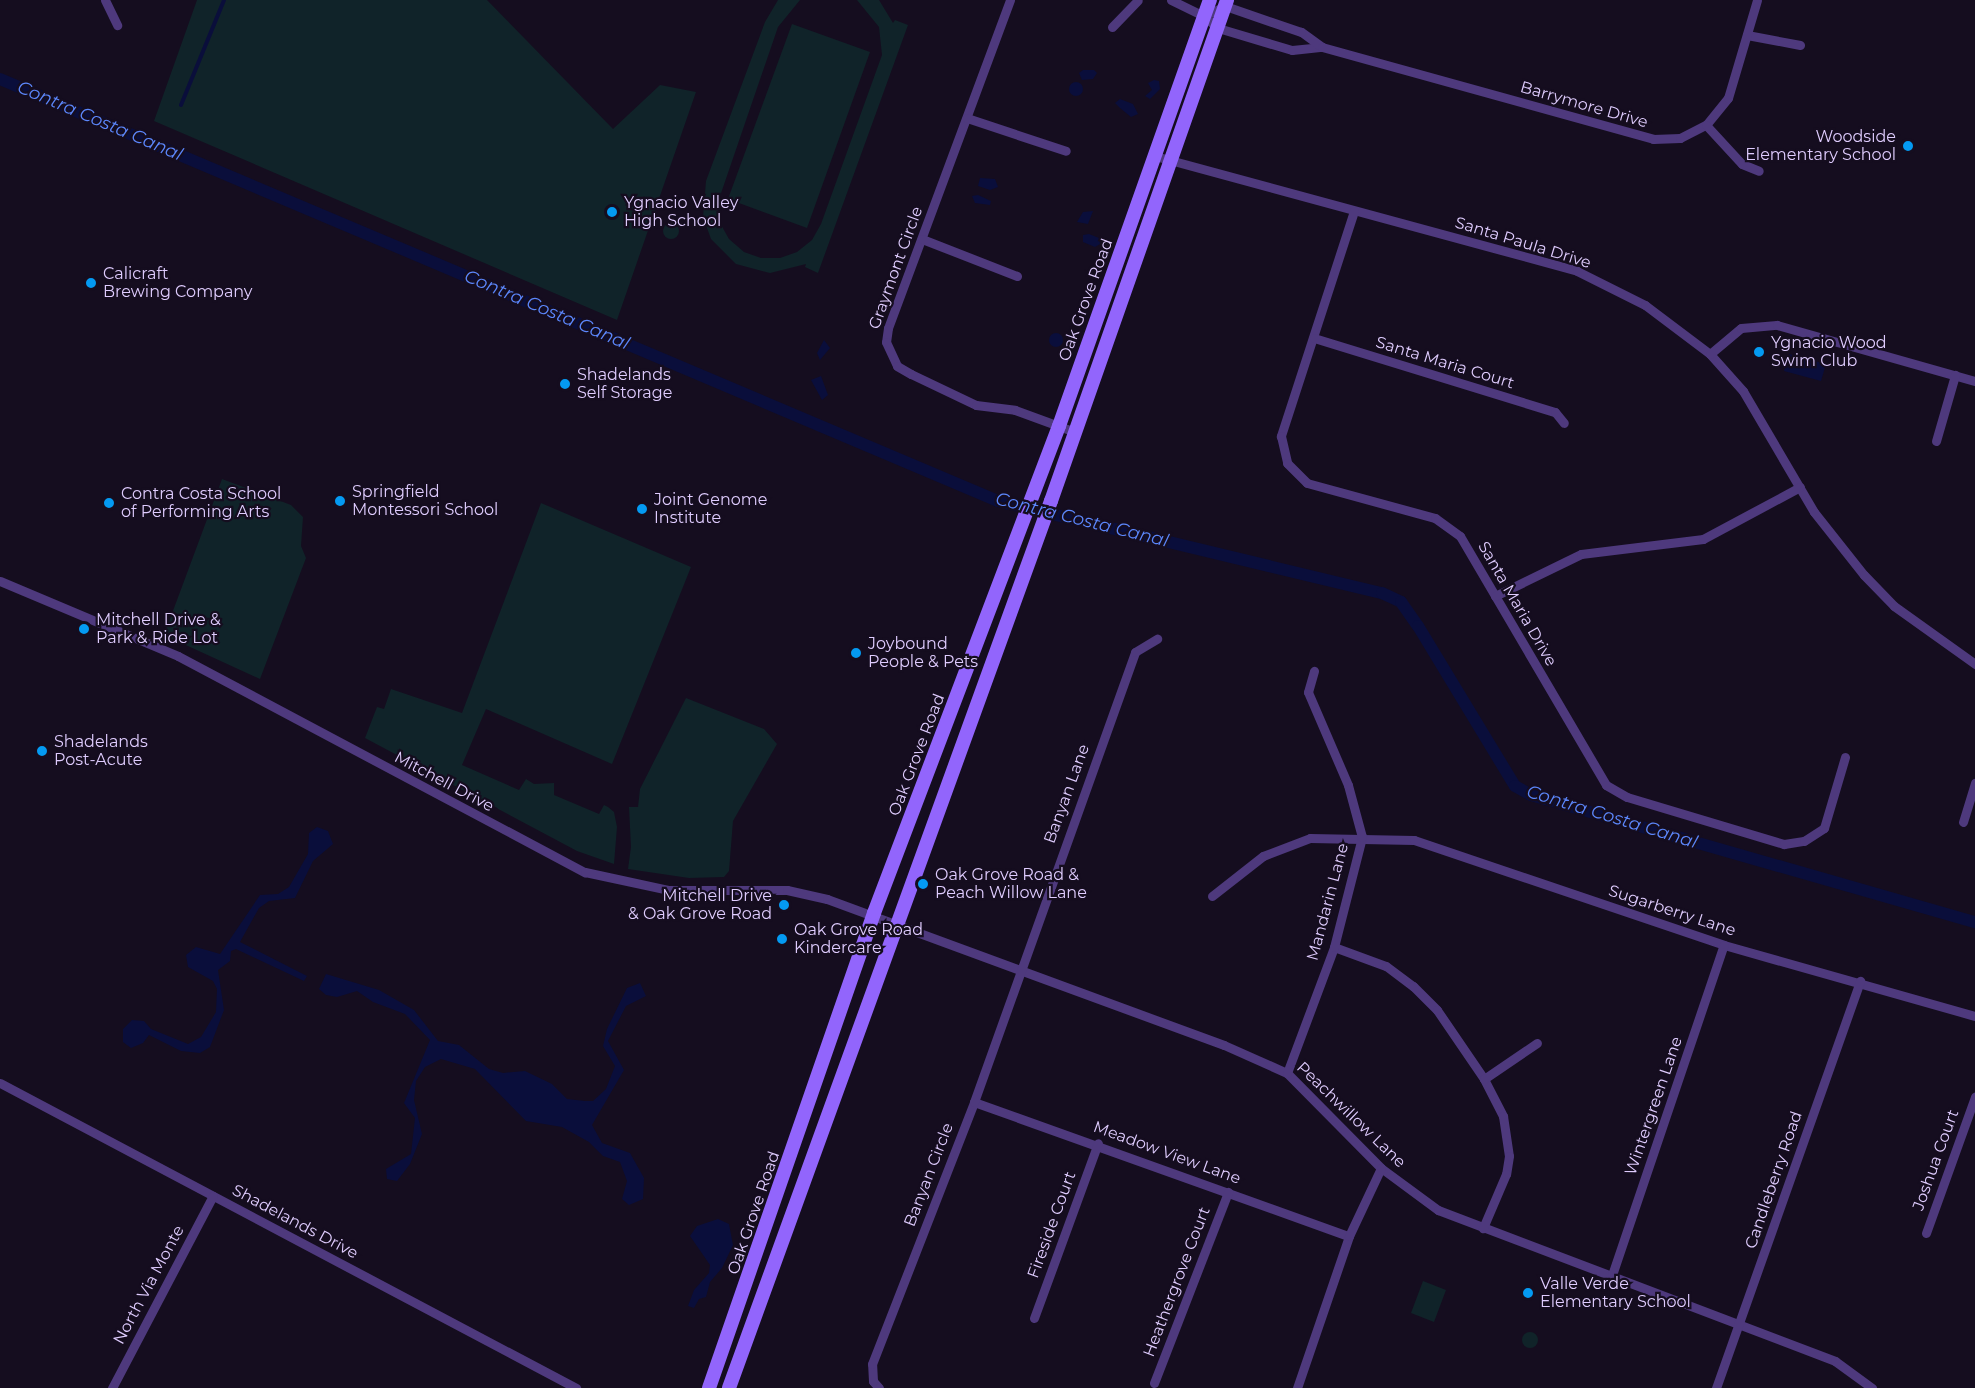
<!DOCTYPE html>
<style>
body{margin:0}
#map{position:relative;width:1975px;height:1388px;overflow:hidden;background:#150d1f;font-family:Montserrat,sans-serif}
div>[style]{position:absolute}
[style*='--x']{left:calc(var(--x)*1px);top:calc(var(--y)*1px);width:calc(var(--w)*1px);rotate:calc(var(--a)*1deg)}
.green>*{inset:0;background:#102329}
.round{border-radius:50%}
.water>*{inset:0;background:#0a0e3b}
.stream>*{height:4px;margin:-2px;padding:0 2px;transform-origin:2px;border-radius:2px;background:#0a0e3b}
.canal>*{height:12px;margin:-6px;padding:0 6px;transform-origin:6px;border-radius:6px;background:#0a0e3b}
.minor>*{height:9px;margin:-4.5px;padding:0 4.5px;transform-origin:4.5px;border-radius:4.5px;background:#4e397d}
.secondary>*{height:14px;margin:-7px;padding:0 7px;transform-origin:7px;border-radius:7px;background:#9265fc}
.dots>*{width:16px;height:16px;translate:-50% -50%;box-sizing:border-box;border:3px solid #150d1f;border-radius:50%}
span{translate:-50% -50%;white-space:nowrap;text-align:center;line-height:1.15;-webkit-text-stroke:4.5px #150d1f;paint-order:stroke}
.street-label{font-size:16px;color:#dfccfe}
.poi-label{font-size:16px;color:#dfccfe}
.right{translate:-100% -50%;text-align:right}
.left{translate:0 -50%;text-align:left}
.water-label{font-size:18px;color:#5c87fc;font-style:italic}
</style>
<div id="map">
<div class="green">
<div style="clip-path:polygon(197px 0,487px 0,613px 129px,660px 85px,696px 92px,617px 320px,154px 121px)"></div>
<div style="clip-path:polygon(778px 0,800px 0,778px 27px,717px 205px,720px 223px,729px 239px,744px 252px,761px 258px,780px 258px,797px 252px,812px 240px,821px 224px,882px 55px,879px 27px,857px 0,879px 0,893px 23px,895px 20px,908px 25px,818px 273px,805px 267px,806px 264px,770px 273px,736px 264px,711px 239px,703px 217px,706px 181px,765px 22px)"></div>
<div style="clip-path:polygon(792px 24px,870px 52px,807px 228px,728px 199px)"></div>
<div class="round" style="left:663px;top:223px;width:16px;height:16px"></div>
<div style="clip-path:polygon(222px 479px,291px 505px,303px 517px,301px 546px,306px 558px,260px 679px,164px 635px)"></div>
<div style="clip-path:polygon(541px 503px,691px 567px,612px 764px,486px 709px,462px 765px,519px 790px,526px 779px,534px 784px,554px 783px,554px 795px,599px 814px,604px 805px,608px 807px,614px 812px,617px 827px,614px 864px,577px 851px,365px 738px,377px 707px,384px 709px,391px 689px,462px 713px)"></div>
<div style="clip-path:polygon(686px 698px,764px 729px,777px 744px,733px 821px,729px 871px,724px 877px,689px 878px,628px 869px,631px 847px,629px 807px,638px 807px,640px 789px)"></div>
<div style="clip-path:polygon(1423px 1281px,1446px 1290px,1434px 1322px,1411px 1313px)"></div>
<div class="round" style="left:1522px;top:1332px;width:16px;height:16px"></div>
</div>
<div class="water">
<div style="clip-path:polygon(1083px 70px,1094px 70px,1097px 73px,1093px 79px,1082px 80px,1079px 73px)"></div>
<div style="clip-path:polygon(1154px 80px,1159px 81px,1160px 89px,1150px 99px,1145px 96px,1152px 90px,1148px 83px)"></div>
<div class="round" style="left:1069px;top:82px;width:14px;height:14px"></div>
<div style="clip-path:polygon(1120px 99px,1133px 104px,1138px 114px,1131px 117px,1120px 108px,1115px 103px)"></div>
<div style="clip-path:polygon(980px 178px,995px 179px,998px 187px,990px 190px,978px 186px)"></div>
<div style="clip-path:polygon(978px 195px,991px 201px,990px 205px,975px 203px,972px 196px)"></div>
<div style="clip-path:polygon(1093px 211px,1088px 224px,1077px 222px,1083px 212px)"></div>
<div style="clip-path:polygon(1089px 234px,1099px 238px,1100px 244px,1095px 247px,1083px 242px,1083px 235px)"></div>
<div class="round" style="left:1049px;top:333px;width:14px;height:14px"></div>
<div style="clip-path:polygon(824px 340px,830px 348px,820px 360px,817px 353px)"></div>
<div style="clip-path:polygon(1789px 354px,1826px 364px,1821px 381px,1784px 371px)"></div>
<div style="clip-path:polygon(821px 376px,828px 395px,822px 400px,811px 380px)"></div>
<div style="clip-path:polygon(317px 827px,328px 831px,333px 844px,313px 861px,295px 898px,269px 901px,259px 908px,240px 942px,307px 976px,304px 981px,236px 949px,231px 951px,230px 961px,218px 970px,224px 1010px,210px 1047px,200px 1053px,181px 1051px,149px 1035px,143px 1043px,131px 1048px,123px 1042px,123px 1029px,132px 1020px,144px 1021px,151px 1029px,188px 1044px,201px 1037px,216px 1012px,217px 989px,213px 981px,188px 967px,186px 955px,196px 947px,220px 954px,260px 895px,278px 894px,289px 887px,308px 854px,309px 833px)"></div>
<div style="clip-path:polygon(326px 974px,379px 990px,414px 1010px,438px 1041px,459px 1045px,489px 1069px,503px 1073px,525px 1071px,552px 1084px,567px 1099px,585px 1101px,593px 1101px,606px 1089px,615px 1066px,603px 1046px,607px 1029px,627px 988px,640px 983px,646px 996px,626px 1006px,608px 1041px,624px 1070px,592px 1125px,602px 1143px,630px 1153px,644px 1178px,643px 1199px,629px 1205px,622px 1199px,627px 1181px,620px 1162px,603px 1156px,589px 1142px,562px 1127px,526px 1121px,475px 1069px,441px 1059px,425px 1067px,416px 1081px,414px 1100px,422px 1134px,410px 1164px,397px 1181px,387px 1179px,386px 1169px,411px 1154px,415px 1118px,404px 1103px,430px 1040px,405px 1014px,373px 1002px,357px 991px,337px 997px,326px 995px,319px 989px)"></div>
<div style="clip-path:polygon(718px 1219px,729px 1224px,733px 1245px,722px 1268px,710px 1282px,706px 1297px,699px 1299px,694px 1308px,688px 1306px,694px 1290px,709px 1273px,710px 1265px,690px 1236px,697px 1226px)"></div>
</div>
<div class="stream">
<div style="--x:181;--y:105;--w:113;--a:-67.7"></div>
</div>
<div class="canal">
<div style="--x:0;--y:79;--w:1084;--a:22.92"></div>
<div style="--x:998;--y:501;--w:395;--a:13.5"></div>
<div style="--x:1382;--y:593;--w:21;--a:25"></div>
<div style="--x:1401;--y:602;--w:29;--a:55"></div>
<div style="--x:1418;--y:626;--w:187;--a:58.8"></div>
<div style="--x:1515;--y:786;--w:18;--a:29"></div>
<div style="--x:1531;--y:795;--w:462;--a:16"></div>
</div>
<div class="minor">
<div style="--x:105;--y:0;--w:28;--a:64"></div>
<div style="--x:1010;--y:0;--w:350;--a:110.4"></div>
<div style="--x:888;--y:328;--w:14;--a:98"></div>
<div style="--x:886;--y:342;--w:26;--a:65"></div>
<div style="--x:897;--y:366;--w:16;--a:30"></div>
<div style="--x:911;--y:374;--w:72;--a:25.5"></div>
<div style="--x:976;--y:405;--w:39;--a:7"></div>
<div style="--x:1015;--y:410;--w:64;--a:20.1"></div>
<div style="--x:1171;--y:0;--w:37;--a:26"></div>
<div style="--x:1204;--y:16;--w:18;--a:41"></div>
<div style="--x:1218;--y:28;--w:77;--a:16.6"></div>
<div style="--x:1292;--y:50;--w:30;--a:-6"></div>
<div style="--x:1322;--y:47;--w:26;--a:-144"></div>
<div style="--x:1301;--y:32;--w:80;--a:-161.1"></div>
<div style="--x:1225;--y:6;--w:23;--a:155"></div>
<div style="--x:1112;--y:27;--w:37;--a:-46"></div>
<div style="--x:1747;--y:35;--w:54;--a:10.7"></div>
<div style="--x:1322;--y:47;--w:344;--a:15.5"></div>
<div style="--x:1653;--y:139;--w:27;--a:-2"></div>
<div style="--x:1680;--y:138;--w:29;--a:-27"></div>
<div style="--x:1706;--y:125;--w:35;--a:-51"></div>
<div style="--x:1728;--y:98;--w:102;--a:-73.5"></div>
<div style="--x:967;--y:118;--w:104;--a:18.4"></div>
<div style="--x:1706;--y:125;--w:53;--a:47.3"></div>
<div style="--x:1742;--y:164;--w:18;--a:22"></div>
<div style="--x:1155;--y:156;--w:437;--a:15.2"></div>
<div style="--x:1577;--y:271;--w:76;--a:26.6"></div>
<div style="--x:1645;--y:305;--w:81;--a:37"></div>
<div style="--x:1710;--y:354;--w:50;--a:48.3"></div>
<div style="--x:1743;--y:391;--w:140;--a:59.6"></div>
<div style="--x:1814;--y:512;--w:80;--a:51.6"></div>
<div style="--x:1864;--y:575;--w:43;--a:45.9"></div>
<div style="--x:1894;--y:606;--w:100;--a:35.6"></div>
<div style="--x:1354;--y:211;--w:237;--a:108"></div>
<div style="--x:1281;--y:436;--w:28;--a:77"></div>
<div style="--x:1287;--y:463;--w:28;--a:45"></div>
<div style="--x:1307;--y:483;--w:133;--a:15.3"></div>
<div style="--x:1435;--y:518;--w:31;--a:36"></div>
<div style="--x:1460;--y:536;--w:289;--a:59.6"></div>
<div style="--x:1606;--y:785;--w:24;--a:30"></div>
<div style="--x:1627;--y:797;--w:164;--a:16.7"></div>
<div style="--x:1784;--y:844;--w:20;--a:-9"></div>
<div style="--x:1804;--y:841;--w:24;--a:-33"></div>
<div style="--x:1824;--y:828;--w:74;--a:-73.5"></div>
<div style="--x:922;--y:239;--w:102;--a:21.3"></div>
<div style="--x:1314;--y:338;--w:252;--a:17.1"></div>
<div style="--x:1555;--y:412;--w:14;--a:51"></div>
<div style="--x:1710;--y:354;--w:40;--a:-40"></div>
<div style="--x:1741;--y:328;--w:36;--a:-5"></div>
<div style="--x:1777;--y:325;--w:206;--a:15.8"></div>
<div style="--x:1936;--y:441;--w:69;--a:-73.9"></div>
<div style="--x:0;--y:581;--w:193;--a:22.8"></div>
<div style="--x:178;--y:656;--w:461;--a:28"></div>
<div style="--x:585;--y:872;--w:86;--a:12.1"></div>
<div style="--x:669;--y:890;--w:118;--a:0"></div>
<div style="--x:787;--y:890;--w:41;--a:12.7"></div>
<div style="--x:827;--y:899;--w:423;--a:20.2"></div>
<div style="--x:1224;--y:1045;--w:69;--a:24"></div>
<div style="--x:1287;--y:1073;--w:134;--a:45.3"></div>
<div style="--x:1381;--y:1168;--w:71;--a:36.4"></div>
<div style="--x:1438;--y:1210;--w:425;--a:20.8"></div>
<div style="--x:1835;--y:1361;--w:46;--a:36.1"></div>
<div style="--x:1495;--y:596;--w:96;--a:-26"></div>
<div style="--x:1581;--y:554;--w:123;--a:-7"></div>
<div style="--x:1703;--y:539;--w:110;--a:-28.2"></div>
<div style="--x:1963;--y:822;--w:41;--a:-72.9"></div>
<div style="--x:1212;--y:896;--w:65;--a:-38.1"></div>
<div style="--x:1263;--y:856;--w:50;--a:-21"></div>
<div style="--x:1310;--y:838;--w:104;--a:1.1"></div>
<div style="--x:1414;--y:840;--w:327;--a:18.7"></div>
<div style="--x:1724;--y:945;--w:261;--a:15.8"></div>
<div style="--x:1334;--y:947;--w:55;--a:20.1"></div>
<div style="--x:1386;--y:966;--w:34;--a:37"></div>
<div style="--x:1413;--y:986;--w:34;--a:45"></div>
<div style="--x:1437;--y:1010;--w:83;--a:55.7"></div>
<div style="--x:1484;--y:1079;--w:42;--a:62.8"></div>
<div style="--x:1503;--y:1116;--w:40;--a:81.5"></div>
<div style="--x:1509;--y:1156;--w:18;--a:99"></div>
<div style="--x:1506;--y:1174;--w:59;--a:113.1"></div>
<div style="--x:1287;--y:1073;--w:134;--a:-69.5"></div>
<div style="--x:1334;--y:947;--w:114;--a:-75.7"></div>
<div style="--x:1362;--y:837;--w:54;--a:-105.1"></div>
<div style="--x:1348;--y:785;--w:101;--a:-113.3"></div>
<div style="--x:1308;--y:692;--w:22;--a:-74"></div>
<div style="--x:1484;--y:1079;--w:64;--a:-34.2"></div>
<div style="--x:0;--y:1083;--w:652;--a:27.9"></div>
<div style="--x:974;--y:1102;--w:398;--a:19.7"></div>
<div style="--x:1926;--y:1233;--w:145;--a:-70.2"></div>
<div style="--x:1612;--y:1275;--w:348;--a:-71.3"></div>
<div style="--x:1034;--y:1318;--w:186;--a:-69.9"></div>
<div style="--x:1154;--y:1383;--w:205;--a:-68.8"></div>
<div style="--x:112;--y:1388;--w:217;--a:-62.3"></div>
<div style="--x:879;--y:1388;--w:9;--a:-131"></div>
<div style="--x:873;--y:1381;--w:17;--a:-93"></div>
<div style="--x:872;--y:1364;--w:281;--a:-68.7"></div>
<div style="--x:974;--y:1102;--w:478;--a:-70.3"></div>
<div style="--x:1135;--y:652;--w:26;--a:-31"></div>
<div style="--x:1297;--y:1388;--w:161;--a:-71.1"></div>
<div style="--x:1349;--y:1236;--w:75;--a:-64.8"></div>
<div style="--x:1716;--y:1388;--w:432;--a:-70.5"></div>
</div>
<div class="secondary">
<div style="--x:709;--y:1388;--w:503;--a:-70.84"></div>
<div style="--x:874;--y:913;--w:521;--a:-69.2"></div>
<div style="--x:1059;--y:426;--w:452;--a:-70.5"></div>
<div style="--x:729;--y:1388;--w:944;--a:-70.05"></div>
<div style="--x:1051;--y:501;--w:531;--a:-70.64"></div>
</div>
<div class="dots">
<div style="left:1908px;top:146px;background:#049af2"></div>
<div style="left:612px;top:212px;background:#049af2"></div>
<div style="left:91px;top:283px;background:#049af2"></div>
<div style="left:1759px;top:352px;background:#049af2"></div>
<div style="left:565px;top:384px;background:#049af2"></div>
<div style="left:340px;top:501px;background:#049af2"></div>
<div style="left:109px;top:503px;background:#049af2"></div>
<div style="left:642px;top:509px;background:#049af2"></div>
<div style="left:84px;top:629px;background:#049af2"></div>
<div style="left:856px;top:653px;background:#049af2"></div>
<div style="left:42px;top:751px;background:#049af2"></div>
<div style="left:923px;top:884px;background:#049af2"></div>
<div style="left:784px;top:905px;background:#049af2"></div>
<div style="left:782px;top:939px;background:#049af2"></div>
<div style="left:1528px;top:1293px;background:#049af2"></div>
</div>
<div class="street-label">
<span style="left:1584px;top:105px;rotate:16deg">Barrymore Drive</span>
<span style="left:1523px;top:243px;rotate:17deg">Santa Paula Drive</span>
<span style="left:896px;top:268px;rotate:-70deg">Graymont Circle</span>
<span style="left:1086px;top:300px;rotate:-70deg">Oak Grove Road</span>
<span style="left:1445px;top:363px;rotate:17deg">Santa Maria Court</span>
<span style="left:1517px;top:604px;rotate:60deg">Santa Maria Drive</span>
<span style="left:917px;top:755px;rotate:-69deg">Oak Grove Road</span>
<span style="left:444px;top:782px;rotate:28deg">Mitchell Drive</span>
<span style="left:1067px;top:794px;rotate:-70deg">Banyan Lane</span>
<span style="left:1328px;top:902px;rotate:-75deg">Mandarin Lane</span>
<span style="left:1672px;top:911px;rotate:18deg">Sugarberry Lane</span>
<span style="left:1654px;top:1106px;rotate:-71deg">Wintergreen Lane</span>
<span style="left:1351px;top:1115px;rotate:44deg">Peachwillow Lane</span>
<span style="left:1167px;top:1153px;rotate:20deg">Meadow View Lane</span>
<span style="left:1936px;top:1160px;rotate:-70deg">Joshua Court</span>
<span style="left:929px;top:1175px;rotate:-69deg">Banyan Circle</span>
<span style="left:1774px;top:1180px;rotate:-71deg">Candleberry Road</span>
<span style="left:754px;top:1213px;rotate:-71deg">Oak Grove Road</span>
<span style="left:295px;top:1222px;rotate:28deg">Shadelands Drive</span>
<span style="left:1052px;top:1225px;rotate:-70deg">Fireside Court</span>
<span style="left:1177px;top:1282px;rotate:-69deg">Heathergrove Court</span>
<span style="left:149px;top:1285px;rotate:-62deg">North Via Monte</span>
</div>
<div class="poi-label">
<span class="right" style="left:1896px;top:146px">Woodside<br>Elementary School</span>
<span class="left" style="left:624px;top:212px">Ygnacio Valley<br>High School</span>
<span class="left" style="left:103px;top:283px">Calicraft<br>Brewing Company</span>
<span class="left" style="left:1771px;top:352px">Ygnacio Wood<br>Swim Club</span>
<span class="left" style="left:577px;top:384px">Shadelands<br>Self Storage</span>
<span class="left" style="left:352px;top:501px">Springfield<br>Montessori School</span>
<span class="left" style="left:121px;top:503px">Contra Costa School<br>of Performing Arts</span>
<span class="left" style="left:654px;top:509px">Joint Genome<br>Institute</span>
<span class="left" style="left:96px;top:629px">Mitchell Drive &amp;<br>Park &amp; Ride Lot</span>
<span class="left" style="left:868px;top:653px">Joybound<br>People &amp; Pets</span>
<span class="left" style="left:54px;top:751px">Shadelands<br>Post-Acute</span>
<span class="left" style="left:935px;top:884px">Oak Grove Road &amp;<br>Peach Willow Lane</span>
<span class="right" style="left:772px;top:905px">Mitchell Drive<br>&amp; Oak Grove Road</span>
<span class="left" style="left:794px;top:939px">Oak Grove Road<br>Kindercare</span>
<span class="left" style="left:1540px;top:1293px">Valle Verde<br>Elementary School</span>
</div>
<div class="water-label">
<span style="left:100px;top:121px;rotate:23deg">Contra Costa Canal</span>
<span style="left:547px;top:310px;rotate:23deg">Contra Costa Canal</span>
<span style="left:1082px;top:520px;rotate:14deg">Contra Costa Canal</span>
<span style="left:1612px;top:817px;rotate:17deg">Contra Costa Canal</span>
</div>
</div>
